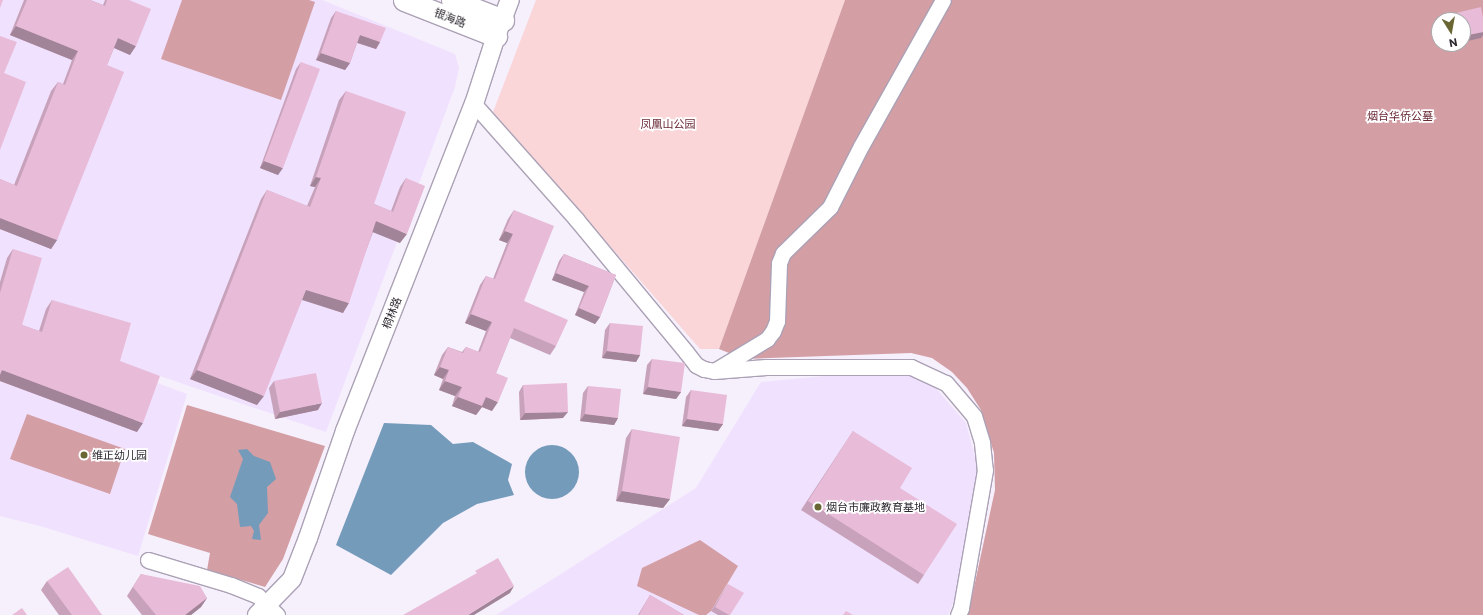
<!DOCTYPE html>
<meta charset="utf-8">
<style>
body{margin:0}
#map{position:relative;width:1483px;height:615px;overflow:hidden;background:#f6effc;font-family:Commissioner,"Noto Sans SC",sans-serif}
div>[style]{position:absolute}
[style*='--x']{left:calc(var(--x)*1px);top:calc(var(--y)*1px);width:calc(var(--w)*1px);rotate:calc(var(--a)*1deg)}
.built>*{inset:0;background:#f0e1fe}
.green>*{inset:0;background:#fad6d9}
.forest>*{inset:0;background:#d39ea4}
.water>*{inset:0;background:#759bbb}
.round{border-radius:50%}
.roads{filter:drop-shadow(1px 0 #aba1b5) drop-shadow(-1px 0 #aba1b5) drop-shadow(0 1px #aba1b5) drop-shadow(0 -1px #aba1b5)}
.minor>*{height:15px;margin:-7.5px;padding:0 7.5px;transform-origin:7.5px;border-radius:7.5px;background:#fff}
.tertiary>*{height:18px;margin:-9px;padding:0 9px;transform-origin:9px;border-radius:9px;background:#fff}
.secondary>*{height:21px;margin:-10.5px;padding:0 10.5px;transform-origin:10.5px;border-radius:10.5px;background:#fff}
.wall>*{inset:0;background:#c8a2bb}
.shaded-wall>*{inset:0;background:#a28498}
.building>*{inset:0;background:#e8bcd9}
.dots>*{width:11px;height:11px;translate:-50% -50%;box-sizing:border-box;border:2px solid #fff;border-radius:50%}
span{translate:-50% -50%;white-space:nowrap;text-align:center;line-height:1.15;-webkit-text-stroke:3.5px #fff;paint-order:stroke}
.street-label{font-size:11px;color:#2c2830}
.park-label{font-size:11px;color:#6a2935}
.poi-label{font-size:11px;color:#2c2830}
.left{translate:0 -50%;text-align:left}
.north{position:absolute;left:1431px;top:12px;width:40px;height:40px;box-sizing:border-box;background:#fff;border:1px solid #aba9ac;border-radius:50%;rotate:169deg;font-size:11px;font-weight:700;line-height:16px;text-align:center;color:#2c2830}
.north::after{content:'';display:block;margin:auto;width:14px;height:18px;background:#696633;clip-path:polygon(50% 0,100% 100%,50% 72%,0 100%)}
</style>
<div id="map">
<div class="built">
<div style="clip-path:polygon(0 0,322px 0,455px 54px,459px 68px,455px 87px,326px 432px,0 322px)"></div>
<div style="clip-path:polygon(0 325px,187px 394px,138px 556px,40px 526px,0 516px)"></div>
<div style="clip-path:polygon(877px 371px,908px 375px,933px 385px,966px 423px,976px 461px,976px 489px,967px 526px,957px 594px,948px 615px,496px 615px,696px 488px,761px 382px)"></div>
</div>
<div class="green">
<div style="clip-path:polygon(536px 0,845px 0,719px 349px,700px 349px,493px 112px)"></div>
</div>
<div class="forest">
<div style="clip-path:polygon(182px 0,309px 0,315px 2px,281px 100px,161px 59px)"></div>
<div style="clip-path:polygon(evenodd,845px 0,1483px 0,1483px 615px,964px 615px,971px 601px,995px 490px,994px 453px,981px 410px,967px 388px,952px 372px,932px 358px,911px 353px,744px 359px,719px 349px,845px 0,1439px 20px,1463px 20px,1463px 44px,1439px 44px,1439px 20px)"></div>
<div style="clip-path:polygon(187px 405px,325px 446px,283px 559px,265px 587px,207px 570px,210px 553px,148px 534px)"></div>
<div style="clip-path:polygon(27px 414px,125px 449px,110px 494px,10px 459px)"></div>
<div style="clip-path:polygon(700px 540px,738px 566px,711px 611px,706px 615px,699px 615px,637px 586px,642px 568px)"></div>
</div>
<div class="water">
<div style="clip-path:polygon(384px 423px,431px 425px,453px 444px,473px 442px,512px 464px,508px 480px,514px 495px,477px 504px,443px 523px,391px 575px,336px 545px)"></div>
<div class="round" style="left:525px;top:445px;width:54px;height:54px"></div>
<div style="clip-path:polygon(247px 449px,254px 456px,270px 462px,276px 479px,267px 487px,268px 513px,259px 525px,261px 540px,252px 539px,254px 531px,251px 526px,240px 527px,237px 504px,230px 497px,243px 459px,238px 450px)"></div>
</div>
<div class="roads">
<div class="minor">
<div style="--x:474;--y:104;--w:154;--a:48.4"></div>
<div style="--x:576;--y:219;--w:173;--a:50.4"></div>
<div style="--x:686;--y:352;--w:16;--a:52"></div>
<div style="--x:696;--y:365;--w:9;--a:27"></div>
<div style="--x:704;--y:369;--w:10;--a:11"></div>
<div style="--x:714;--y:371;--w:52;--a:-4.4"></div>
<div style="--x:766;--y:367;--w:145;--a:0"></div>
<div style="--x:911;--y:367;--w:38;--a:25"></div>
<div style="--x:946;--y:383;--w:43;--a:49.7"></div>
<div style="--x:974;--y:416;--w:28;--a:73"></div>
<div style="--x:982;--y:443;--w:27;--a:84"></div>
<div style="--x:985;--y:470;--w:140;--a:99.9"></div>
<div style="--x:961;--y:608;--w:8;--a:113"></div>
<div style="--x:716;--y:370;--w:60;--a:-31.3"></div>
<div style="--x:767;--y:339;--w:10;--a:-53"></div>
<div style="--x:773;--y:331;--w:11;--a:-68"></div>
<div style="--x:777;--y:321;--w:58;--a:-88"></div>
<div style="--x:779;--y:263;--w:11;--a:-68"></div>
<div style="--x:783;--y:253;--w:66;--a:-44.4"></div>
<div style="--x:830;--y:207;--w:68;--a:-63.1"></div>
<div style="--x:861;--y:146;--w:167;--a:-60.7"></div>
<div style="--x:148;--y:560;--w:87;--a:16.8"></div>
<div style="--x:231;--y:585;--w:29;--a:22"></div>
<div style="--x:258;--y:596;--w:27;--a:45"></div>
</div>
<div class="tertiary">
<div style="--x:257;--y:615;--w:50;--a:-45.8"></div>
<div style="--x:292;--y:579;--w:44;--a:-68.7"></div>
<div style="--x:308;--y:538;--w:113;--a:-70.9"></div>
<div style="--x:345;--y:431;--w:352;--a:-68.5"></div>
<div style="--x:474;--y:104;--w:71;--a:-72.1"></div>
<div style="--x:496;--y:36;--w:39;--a:-69"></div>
</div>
<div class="secondary">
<div style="--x:404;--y:0;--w:99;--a:21.4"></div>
<div style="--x:452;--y:0;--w:55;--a:21.4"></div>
</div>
</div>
<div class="wall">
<div style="clip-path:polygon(24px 0,90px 0,103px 5px,105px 0,129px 0,130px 55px,114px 48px,107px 65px,57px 240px,51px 249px,0 229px,0 179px,14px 185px,51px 91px,58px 82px,63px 84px,72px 60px,10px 35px)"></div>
<div style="clip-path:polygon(336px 11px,380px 42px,376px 49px,357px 43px,350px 63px,345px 70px,316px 60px,331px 18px)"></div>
<div style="clip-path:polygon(1439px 17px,1483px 18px,1483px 35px,1481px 38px,1463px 20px,1439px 20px,1439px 40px,1434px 24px)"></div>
<div style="clip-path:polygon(301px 62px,278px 175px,260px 168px,296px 69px)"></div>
<div style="clip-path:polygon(346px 91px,374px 204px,391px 211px,400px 187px,406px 178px,400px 243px,373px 232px,343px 313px,302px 299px,257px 405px,190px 379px,261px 199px,267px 190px,307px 206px,315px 187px,310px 186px,339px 100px)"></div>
<div style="clip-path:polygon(514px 210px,524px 301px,556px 346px,550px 355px,510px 338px,496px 373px,492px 411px,482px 407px,476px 415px,452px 406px,455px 396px,439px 390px,443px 379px,434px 375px,442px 355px,448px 347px,462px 352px,466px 347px,478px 352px,486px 331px,465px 323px,480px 285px,486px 276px,493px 279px,507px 243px,499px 240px,508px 219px)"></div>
<div style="clip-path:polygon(13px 249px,22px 325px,39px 331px,46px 309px,52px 300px,120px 361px,137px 432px,0 381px,0 282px,7px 258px)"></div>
<div style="clip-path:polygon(564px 254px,616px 275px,600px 317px,595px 324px,575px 315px,584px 292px,552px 280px,559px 261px)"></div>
<div style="clip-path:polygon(610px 323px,640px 355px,636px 362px,602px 358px,605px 330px)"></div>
<div style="clip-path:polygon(652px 359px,681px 392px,676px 399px,643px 394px,647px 365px)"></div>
<div style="clip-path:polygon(274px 381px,318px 410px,275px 419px,269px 388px)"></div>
<div style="clip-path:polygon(523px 385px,563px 418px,520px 420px,519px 392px)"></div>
<div style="clip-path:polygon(588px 386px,618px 418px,614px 425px,580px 421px,583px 393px)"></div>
<div style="clip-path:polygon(691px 390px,723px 424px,718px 431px,682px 426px,686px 397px)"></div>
<div style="clip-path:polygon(632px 429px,670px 499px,663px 508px,616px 501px,626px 438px)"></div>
<div style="clip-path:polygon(853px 431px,900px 488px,924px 575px,918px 584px,801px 510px)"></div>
<div style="clip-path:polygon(141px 574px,207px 598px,201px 607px,191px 615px,142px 615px,127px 596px)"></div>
<div style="clip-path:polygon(47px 581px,102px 615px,59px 615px,41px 590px)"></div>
<div style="clip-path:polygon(728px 584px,730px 615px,718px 615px,711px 611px)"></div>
<div style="clip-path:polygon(650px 595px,684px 615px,638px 615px)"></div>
</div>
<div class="shaded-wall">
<div style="clip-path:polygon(16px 26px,78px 51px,72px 60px,10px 35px)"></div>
<div style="clip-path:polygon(1483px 32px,1483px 35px,1481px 38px,1463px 42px,1463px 36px)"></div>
<div style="clip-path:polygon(360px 35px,380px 42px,376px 49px,355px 42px)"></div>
<div style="clip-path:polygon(118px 38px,136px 46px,130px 55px,112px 47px)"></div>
<div style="clip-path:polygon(1443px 44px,1453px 44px,1441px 47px)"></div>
<div style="clip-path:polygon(321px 53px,350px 63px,345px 70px,316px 60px)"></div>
<div style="clip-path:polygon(264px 161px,283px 168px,278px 175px,260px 168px)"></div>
<div style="clip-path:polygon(316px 177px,321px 178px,315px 187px,310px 186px)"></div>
<div style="clip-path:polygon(0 218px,57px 240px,51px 249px,0 229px)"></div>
<div style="clip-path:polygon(376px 221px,407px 234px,400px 243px,370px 231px)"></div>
<div style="clip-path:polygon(505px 231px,513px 234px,507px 243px,499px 240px)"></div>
<div style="clip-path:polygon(556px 273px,589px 286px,584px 292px,552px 280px)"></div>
<div style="clip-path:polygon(306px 290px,349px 303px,343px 313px,299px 299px)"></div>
<div style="clip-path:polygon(579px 308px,600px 317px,595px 324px,575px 315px)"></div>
<div style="clip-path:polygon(471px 314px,492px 322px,486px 331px,465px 323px)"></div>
<div style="clip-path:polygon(607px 351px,640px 355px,636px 362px,602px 358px)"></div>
<div style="clip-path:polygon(440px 367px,449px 370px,443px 379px,434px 375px)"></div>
<div style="clip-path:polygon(2px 370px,143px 423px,137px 432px,0 381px,0 373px)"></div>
<div style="clip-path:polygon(197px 370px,264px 396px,257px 405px,190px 379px)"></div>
<div style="clip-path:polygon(445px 381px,462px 387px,455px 396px,439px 390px)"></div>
<div style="clip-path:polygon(648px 387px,681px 392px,676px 399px,643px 394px)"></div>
<div style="clip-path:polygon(458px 397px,486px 397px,498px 402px,492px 411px,482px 407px,476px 415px,452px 406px)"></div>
<div style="clip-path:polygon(322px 403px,318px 410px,275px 419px,280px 412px)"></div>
<div style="clip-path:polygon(568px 412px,563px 418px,520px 420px,525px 413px)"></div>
<div style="clip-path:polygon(585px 414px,618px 418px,614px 425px,580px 421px)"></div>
<div style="clip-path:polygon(687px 419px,723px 424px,718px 431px,682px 426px)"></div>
<div style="clip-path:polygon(622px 491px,670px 499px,663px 508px,616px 501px)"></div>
<div style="clip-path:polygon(514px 586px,510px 593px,474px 615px,468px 615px)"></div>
<div style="clip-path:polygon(207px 598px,201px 607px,191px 615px,185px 615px)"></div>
</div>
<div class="building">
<div style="clip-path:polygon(0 0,3px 0,0 8px)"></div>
<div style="clip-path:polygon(27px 0,90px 0,105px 6px,107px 0,129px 0,151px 9px,136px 46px,118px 38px,107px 65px,124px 72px,57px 240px,0 218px,0 179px,17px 186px,58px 82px,65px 85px,78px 51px,16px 26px)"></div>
<div style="clip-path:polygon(1481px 7px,1483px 18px,1483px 32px,1463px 36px,1463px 20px,1440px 20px,1439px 17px)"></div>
<div style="clip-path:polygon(336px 11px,386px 28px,380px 42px,360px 35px,350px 63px,321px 53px)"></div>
<div style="clip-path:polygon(0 36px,17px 42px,4px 73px,26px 82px,0 150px)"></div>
<div style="clip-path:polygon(301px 62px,320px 69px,283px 168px,264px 161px)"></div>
<div style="clip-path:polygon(346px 91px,406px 112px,374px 204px,393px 212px,406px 178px,425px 186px,407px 234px,376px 221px,349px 303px,306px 290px,264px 396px,197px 370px,267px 190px,310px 207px,321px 178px,316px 177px)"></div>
<div style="clip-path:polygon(514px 210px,554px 226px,524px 301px,568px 320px,556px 346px,514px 328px,496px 373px,508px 378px,498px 402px,486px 397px,482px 406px,458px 397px,462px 387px,445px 381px,449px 370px,440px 367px,448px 347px,463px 353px,466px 347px,480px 352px,492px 322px,471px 314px,486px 276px,495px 279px,513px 234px,505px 231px)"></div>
<div style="clip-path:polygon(13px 249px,42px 258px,22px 325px,42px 332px,52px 300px,131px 323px,120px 361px,160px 376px,143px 423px,2px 370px,0 375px,0 293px)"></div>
<div style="clip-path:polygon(564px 254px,616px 275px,600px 317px,579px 308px,589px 286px,556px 273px)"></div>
<div style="clip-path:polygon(610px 323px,643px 326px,640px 355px,607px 351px)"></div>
<div style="clip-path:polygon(652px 359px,685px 363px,681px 392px,648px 387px)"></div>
<div style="clip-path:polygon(316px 373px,322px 403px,280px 412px,274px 381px)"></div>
<div style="clip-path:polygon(567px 383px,568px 412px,525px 413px,523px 385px)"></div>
<div style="clip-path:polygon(588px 386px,621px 389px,618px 418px,585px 414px)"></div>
<div style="clip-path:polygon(691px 390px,727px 395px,723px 424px,687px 419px)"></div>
<div style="clip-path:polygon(632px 429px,680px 437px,670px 499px,622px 491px)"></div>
<div style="clip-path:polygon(853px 431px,912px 468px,900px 488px,957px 524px,924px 575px,808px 501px)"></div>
<div style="clip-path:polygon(498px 558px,514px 586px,468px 615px,403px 615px,477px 573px,475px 571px)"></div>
<div style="clip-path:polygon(68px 567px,102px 615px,72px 615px,47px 581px)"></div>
<div style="clip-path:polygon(141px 574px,200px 586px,207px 598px,185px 615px,156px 615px,133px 587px)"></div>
<div style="clip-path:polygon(728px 584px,744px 593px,730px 615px,729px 615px,715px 607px)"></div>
<div style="clip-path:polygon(650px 595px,684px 615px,639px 615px)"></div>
<div style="clip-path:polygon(22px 608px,27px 615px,12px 615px)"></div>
<div style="clip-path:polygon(846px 611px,853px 615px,843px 615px)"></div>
</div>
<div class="dots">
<div style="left:84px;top:455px;background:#696633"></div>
<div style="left:818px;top:507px;background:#696633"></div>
</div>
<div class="street-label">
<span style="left:450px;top:18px;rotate:21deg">银海路</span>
<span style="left:392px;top:313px;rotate:-69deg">桐林路</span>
</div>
<div class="park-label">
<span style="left:1400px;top:116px">烟台华侨公墓</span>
<span style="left:668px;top:124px">凤凰山公园</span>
</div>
<div class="poi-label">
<span class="left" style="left:92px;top:455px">维正幼儿园</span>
<span class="left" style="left:826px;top:507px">烟台市廉政教育基地</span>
</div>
<div class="north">N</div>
</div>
